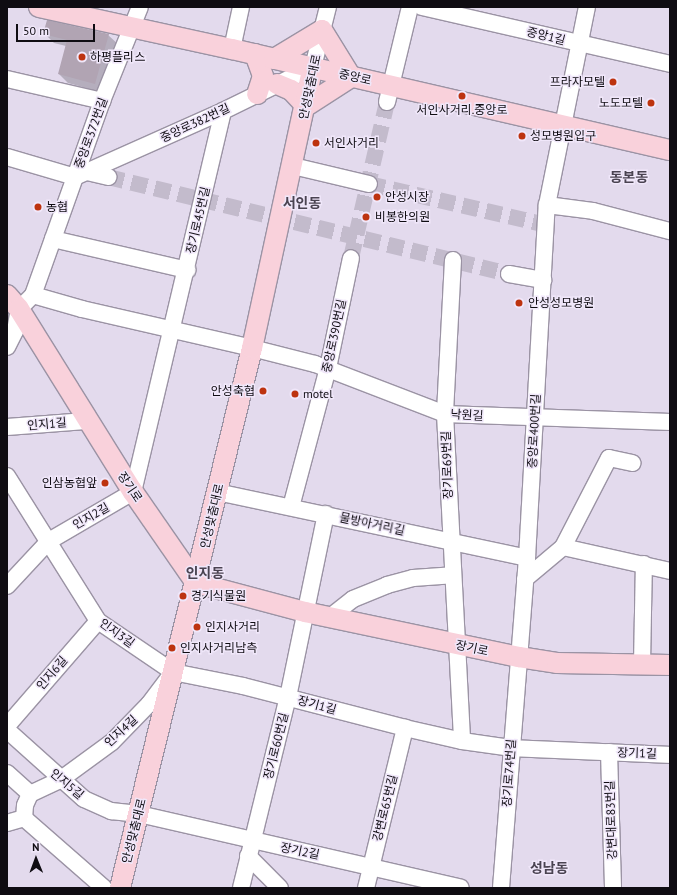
<!DOCTYPE html>
<meta charset="utf-8">
<style>
body{margin:0}
#map{position:relative;width:677px;height:895px;overflow:hidden;background:#e3daed;font-family:"PT Sans","Noto Sans KR",sans-serif}
div>[style]{position:absolute}
[style*='--x']{left:calc(var(--x)*1px);top:calc(var(--y)*1px);width:calc(var(--w)*1px);rotate:calc(var(--a)*1deg)}
.shadow>*{inset:0;background:#0003}
.building>*{inset:0;background:#b1a4b3}
.minor-tunnel>*{height:16px;margin-top:-8px;transform-origin:0;background:repeating-linear-gradient(90deg,#c3bbcc 0 16px,transparent 0 24px)}
.roads{filter:drop-shadow(1px 0 #9b93a4) drop-shadow(-1px 0 #9b93a4) drop-shadow(0 1px #9b93a4) drop-shadow(0 -1px #9b93a4)}
.minor>*{height:16px;margin:-8px;padding:0 8px;transform-origin:8px;border-radius:8px;background:#fff}
.major>*{height:20px;margin:-10px;padding:0 10px;transform-origin:10px;border-radius:10px;background:#f9d1db}
.dots>*{width:11px;height:11px;translate:-50% -50%;box-sizing:border-box;border:2px solid #f0e7fa;border-radius:50%}
span{translate:-50% -50%;white-space:nowrap;text-align:center;line-height:1.15;-webkit-text-stroke:3px #f0e7fa;paint-order:stroke}
.street-label{font-size:12px;color:#0f0c12}
.poi-label{font-size:12px;color:#0f0c12}
.left{translate:0 -50%;text-align:left}
.right{translate:-100% -50%;text-align:right}
.quarter-label{font-size:14px;color:#4a4351;font-weight:700}
.frame{position:absolute;inset:0;border:8px solid #0f0c12;pointer-events:none}
.north{position:absolute;left:16px;top:839px;width:40px;height:40px;-webkit-text-stroke:3px #f0e7fa;paint-order:stroke;rotate:359deg;font-size:11px;font-weight:700;line-height:16px;text-align:center;color:#0f0c12}
.north::after{content:'';display:block;margin:auto;width:14px;height:18px;background:#0f0c12;clip-path:polygon(50% 0,100% 100%,50% 72%,0 100%)}
.scale{position:absolute;left:16px;top:24px;width:79px;height:18px;box-sizing:border-box;border:2px solid #0f0c12;border-top:0;padding-left:5px;font-size:12px;line-height:14px;white-space:nowrap;color:#0f0c12;-webkit-text-stroke:3px #f0e7fa;paint-order:stroke}
</style>
<div id="map">
<div class="shadow">
<div style="clip-path:polygon(44px 33px,108px 35px,118px 44px,104px 93px,68px 83px,59px 74px,66px 46px,54px 43px)"></div>
</div>
<div class="building">
<div style="clip-path:polygon(47px 20px,109px 34px,95px 84px,58px 74px,67px 40px,43px 34px)"></div>
</div>
<div class="minor-tunnel">
<div style="--x:108;--y:177;--w:413;--a:13.6"></div>
<div style="--x:369;--y:184;--w:182;--a:13"></div>
<div style="--x:351;--y:258;--w:160;--a:-77"></div>
</div>
<div class="roads">
<div class="minor">
<div style="--x:422;--y:7;--w:254;--a:12.9"></div>
<div style="--x:232;--y:49;--w:43;--a:-77.9"></div>
<div style="--x:7;--y:79;--w:98;--a:13"></div>
<div style="--x:387;--y:102;--w:98;--a:-76.4"></div>
<div style="--x:7;--y:157;--w:71;--a:16.4"></div>
<div style="--x:75;--y:177;--w:162;--a:-24"></div>
<div style="--x:223;--y:111;--w:100;--a:-26.1"></div>
<div style="--x:313;--y:67;--w:62;--a:-76"></div>
<div style="--x:293;--y:166;--w:78;--a:13.3"></div>
<div style="--x:87;--y:172;--w:22;--a:13"></div>
<div style="--x:547;--y:205;--w:46;--a:7.4"></div>
<div style="--x:593;--y:211;--w:80;--a:14.6"></div>
<div style="--x:53;--y:239;--w:138;--a:13"></div>
<div style="--x:453;--y:260;--w:154;--a:93"></div>
<div style="--x:445;--y:414;--w:327;--a:87"></div>
<div style="--x:509;--y:274;--w:35;--a:10"></div>
<div style="--x:33;--y:295;--w:206;--a:-70.4"></div>
<div style="--x:102;--y:101;--w:101;--a:-68"></div>
<div style="--x:19;--y:309;--w:20;--a:-45"></div>
<div style="--x:33;--y:295;--w:51;--a:15.9"></div>
<div style="--x:82;--y:309;--w:174;--a:12.9"></div>
<div style="--x:252;--y:348;--w:65;--a:14.3"></div>
<div style="--x:315;--y:364;--w:139;--a:21"></div>
<div style="--x:445;--y:414;--w:225;--a:2"></div>
<div style="--x:7;--y:347;--w:18;--a:-63"></div>
<div style="--x:15;--y:331;--w:22;--a:-80"></div>
<div style="--x:7;--y:427;--w:79;--a:-4.3"></div>
<div style="--x:7;--y:476;--w:171;--a:57.9"></div>
<div style="--x:98;--y:621;--w:91;--a:34.2"></div>
<div style="--x:173;--y:672;--w:71;--a:11.3"></div>
<div style="--x:243;--y:686;--w:167;--a:14.5"></div>
<div style="--x:405;--y:728;--w:58;--a:12.8"></div>
<div style="--x:462;--y:741;--w:49;--a:8.1"></div>
<div style="--x:511;--y:748;--w:159;--a:2.5"></div>
<div style="--x:217;--y:492;--w:317;--a:12"></div>
<div style="--x:291;--y:507;--w:144;--a:-75.1"></div>
<div style="--x:328;--y:368;--w:112;--a:-78.2"></div>
<div style="--x:563;--y:547;--w:110;--a:12.6"></div>
<div style="--x:525;--y:579;--w:50;--a:-40.1"></div>
<div style="--x:563;--y:547;--w:100;--a:-62.7"></div>
<div style="--x:609;--y:458;--w:24;--a:12"></div>
<div style="--x:7;--y:586;--w:62;--a:-47"></div>
<div style="--x:49;--y:541;--w:97;--a:-30.3"></div>
<div style="--x:133;--y:492;--w:391;--a:-76.7"></div>
<div style="--x:330;--y:617;--w:29;--a:-38"></div>
<div style="--x:353;--y:599;--w:37;--a:-22"></div>
<div style="--x:387;--y:585;--w:27;--a:-15"></div>
<div style="--x:413;--y:578;--w:39;--a:-4"></div>
<div style="--x:642;--y:664;--w:100;--a:-88.9"></div>
<div style="--x:7;--y:726;--w:139;--a:-49.1"></div>
<div style="--x:7;--y:730;--w:103;--a:41.9"></div>
<div style="--x:84;--y:799;--w:30;--a:24"></div>
<div style="--x:111;--y:811;--w:28;--a:6"></div>
<div style="--x:139;--y:814;--w:330;--a:12.9"></div>
<div style="--x:609;--y:752;--w:136;--a:88.3"></div>
<div style="--x:7;--y:773;--w:31;--a:42"></div>
<div style="--x:30;--y:794;--w:33;--a:-25"></div>
<div style="--x:60;--y:780;--w:64;--a:-36.2"></div>
<div style="--x:112;--y:742;--w:53;--a:-45.8"></div>
<div style="--x:149;--y:704;--w:36;--a:-53"></div>
<div style="--x:30;--y:794;--w:12;--a:114"></div>
<div style="--x:25;--y:805;--w:13;--a:94"></div>
<div style="--x:24;--y:818;--w:106;--a:41.2"></div>
<div style="--x:7;--y:823;--w:18;--a:-16"></div>
<div style="--x:248;--y:856;--w:45;--a:45"></div>
<div style="--x:241;--y:888;--w:197;--a:-76.2"></div>
<div style="--x:288;--y:697;--w:187;--a:-78.3"></div>
<div style="--x:366;--y:888;--w:165;--a:-76.3"></div>
<div style="--x:501;--y:888;--w:331;--a:-85.5"></div>
<div style="--x:527;--y:558;--w:354;--a:-86.8"></div>
<div style="--x:547;--y:205;--w:202;--a:-78.6"></div>
</div>
<div class="major">
<div style="--x:39;--y:7;--w:198;--a:12.3"></div>
<div style="--x:232;--y:49;--w:449;--a:13"></div>
<div style="--x:255;--y:54;--w:23;--a:70"></div>
<div style="--x:263;--y:76;--w:19;--a:108"></div>
<div style="--x:274;--y:59;--w:56;--a:-31.1"></div>
<div style="--x:322;--y:30;--w:55;--a:58.3"></div>
<div style="--x:351;--y:77;--w:54;--a:147.2"></div>
<div style="--x:306;--y:106;--w:22;--a:-133"></div>
<div style="--x:291;--y:90;--w:15;--a:-157"></div>
<div style="--x:7;--y:295;--w:18;--a:49"></div>
<div style="--x:19;--y:309;--w:216;--a:58.1"></div>
<div style="--x:133;--y:492;--w:111;--a:55.3"></div>
<div style="--x:196;--y:583;--w:113;--a:14.9"></div>
<div style="--x:305;--y:612;--w:219;--a:11.9"></div>
<div style="--x:519;--y:657;--w:38;--a:9"></div>
<div style="--x:557;--y:663;--w:113;--a:1"></div>
<div style="--x:120;--y:888;--w:556;--a:-76.26"></div>
<div style="--x:252;--y:348;--w:288;--a:-77.8"></div>
</div>
</div>
<div class="dots">
<div style="left:82px;top:57px;background:#bd330f"></div>
<div style="left:613px;top:82px;background:#bd330f"></div>
<div style="left:462px;top:96px;background:#bd330f"></div>
<div style="left:651px;top:103px;background:#bd330f"></div>
<div style="left:522px;top:136px;background:#bd330f"></div>
<div style="left:316px;top:143px;background:#bd330f"></div>
<div style="left:377px;top:197px;background:#bd330f"></div>
<div style="left:38px;top:207px;background:#bd330f"></div>
<div style="left:366px;top:217px;background:#bd330f"></div>
<div style="left:519px;top:303px;background:#bd330f"></div>
<div style="left:263px;top:391px;background:#bd330f"></div>
<div style="left:295px;top:394px;background:#bd330f"></div>
<div style="left:105px;top:483px;background:#bd330f"></div>
<div style="left:183px;top:596px;background:#bd330f"></div>
<div style="left:197px;top:627px;background:#bd330f"></div>
<div style="left:172px;top:648px;background:#bd330f"></div>
</div>
<div class="street-label">
<span style="left:546px;top:36px;rotate:14deg">중앙1길</span>
<span style="left:355px;top:77px;rotate:13deg">중앙로</span>
<span style="left:310px;top:87px;rotate:-78deg">안성맞춤대로</span>
<span style="left:195px;top:123px;rotate:-25deg">중앙로382번길</span>
<span style="left:91px;top:133px;rotate:-70deg">중앙로372번길</span>
<span style="left:198px;top:220px;rotate:-77deg">장기로45번길</span>
<span style="left:334px;top:336px;rotate:-78deg">중앙로390번길</span>
<span style="left:467px;top:415px;rotate:3deg">낙원길</span>
<span style="left:47px;top:424px;rotate:-5deg">인지1길</span>
<span style="left:534px;top:431px;rotate:-87deg">중앙로400번길</span>
<span style="left:447px;top:465px;rotate:-92deg">장기로69번길</span>
<span style="left:130px;top:487px;rotate:56deg">장기로</span>
<span style="left:91px;top:516px;rotate:-30deg">인지2길</span>
<span style="left:212px;top:516px;rotate:-77deg">안성맞춤대로</span>
<span style="left:372px;top:524px;rotate:12deg">물방아거리길</span>
<span style="left:117px;top:633px;rotate:36deg">인지3길</span>
<span style="left:472px;top:648px;rotate:12deg">장기로</span>
<span style="left:52px;top:673px;rotate:-49deg">인지6길</span>
<span style="left:317px;top:705px;rotate:15deg">장기1길</span>
<span style="left:121px;top:731px;rotate:-43deg">인지4길</span>
<span style="left:276px;top:746px;rotate:-76deg">장기로60번길</span>
<span style="left:637px;top:753px;rotate:2deg">장기1길</span>
<span style="left:509px;top:773px;rotate:-86deg">장기로74번길</span>
<span style="left:67px;top:784px;rotate:40deg">인지5길</span>
<span style="left:385px;top:808px;rotate:-76deg">강변로65번길</span>
<span style="left:611px;top:820px;rotate:-92deg">강변대로83번길</span>
<span style="left:134px;top:831px;rotate:-76deg">안성맞춤대로</span>
<span style="left:300px;top:851px;rotate:12deg">장기2길</span>
</div>
<div class="poi-label">
<span class="left" style="left:90px;top:57px">하평플리스</span>
<span class="right" style="left:605px;top:82px">프라자모텔</span>
<span class="right" style="left:643px;top:103px">노도모텔</span>
<span style="left:462px;top:110px">서인사거리.중앙로</span>
<span class="left" style="left:530px;top:136px">성모병원입구</span>
<span class="left" style="left:324px;top:143px">서인사거리</span>
<span class="left" style="left:385px;top:197px">안성시장</span>
<span class="left" style="left:46px;top:207px">농협</span>
<span class="left" style="left:375px;top:217px">비봉한의원</span>
<span class="left" style="left:528px;top:303px">안성성모병원</span>
<span class="right" style="left:255px;top:391px">안성축협</span>
<span class="left" style="left:303px;top:394px">motel</span>
<span class="right" style="left:97px;top:483px">인삼농협앞</span>
<span class="left" style="left:191px;top:596px">경기식물원</span>
<span class="left" style="left:205px;top:627px">인지사거리</span>
<span class="left" style="left:180px;top:648px">인지사거리남측</span>
</div>
<div class="quarter-label">
<span style="left:629px;top:177px">동본동</span>
<span style="left:302px;top:203px">서인동</span>
<span style="left:205px;top:573px">인지동</span>
<span style="left:549px;top:868px">성남동</span>
</div>
<div class="frame"></div>
<div class="north">N</div>
<div class="scale">50 m</div>
</div>
